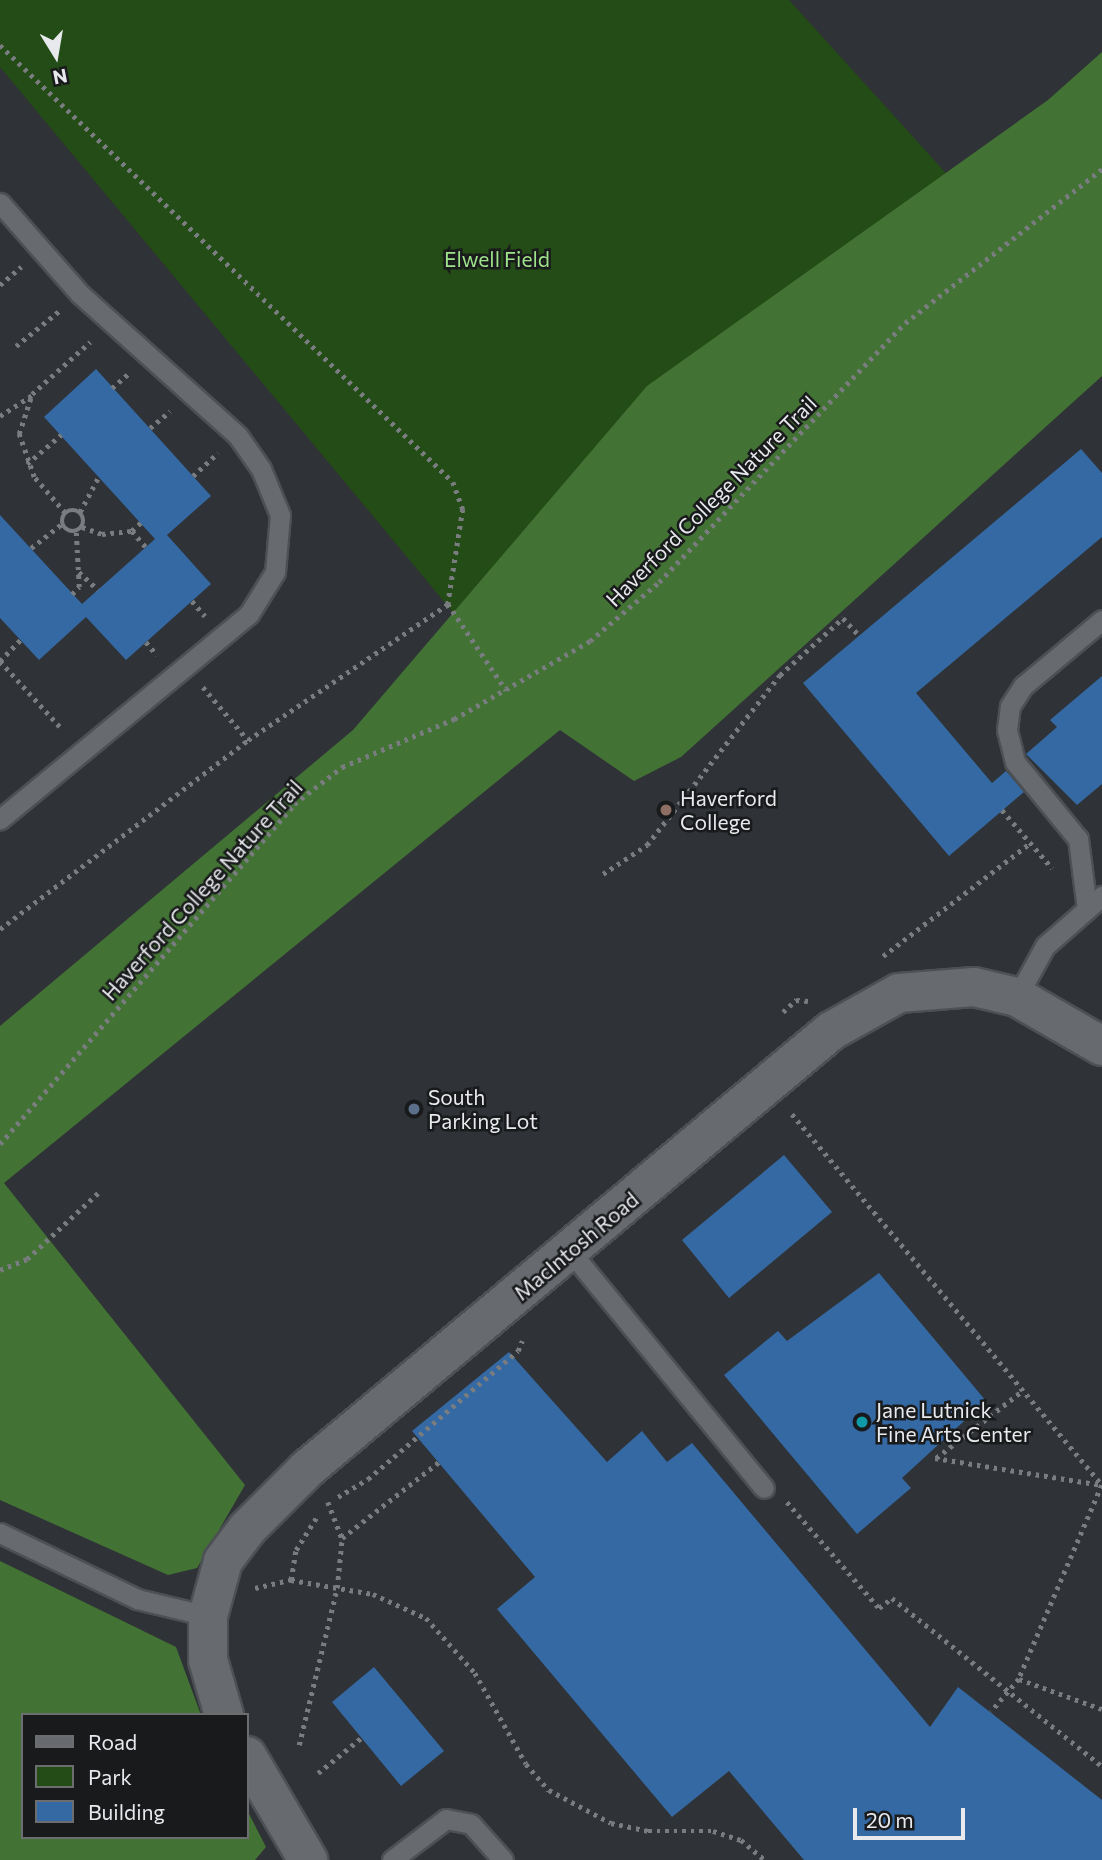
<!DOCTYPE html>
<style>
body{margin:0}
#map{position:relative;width:1102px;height:1860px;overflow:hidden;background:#2f3236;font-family:Commissioner,sans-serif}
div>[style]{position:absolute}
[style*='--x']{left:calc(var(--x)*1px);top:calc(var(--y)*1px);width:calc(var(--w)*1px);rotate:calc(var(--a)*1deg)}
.green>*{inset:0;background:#244c16}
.forest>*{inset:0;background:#437334}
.building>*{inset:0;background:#3569a3}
.path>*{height:4.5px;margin-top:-2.25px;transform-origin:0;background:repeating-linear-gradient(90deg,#7a7d80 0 3.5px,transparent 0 8.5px)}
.path>.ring{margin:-2.25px;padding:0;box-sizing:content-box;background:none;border:4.5px solid #7a7d80;border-radius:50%}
.roads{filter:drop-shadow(2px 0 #4d5054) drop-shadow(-2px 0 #4d5054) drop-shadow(0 2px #4d5054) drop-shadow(0 -2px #4d5054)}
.lane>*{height:19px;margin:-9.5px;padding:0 9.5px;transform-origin:9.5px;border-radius:9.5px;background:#676b6f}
.street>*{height:38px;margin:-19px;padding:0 19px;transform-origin:19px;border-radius:19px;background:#676b6f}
.dots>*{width:19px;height:19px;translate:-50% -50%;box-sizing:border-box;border:4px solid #191a1c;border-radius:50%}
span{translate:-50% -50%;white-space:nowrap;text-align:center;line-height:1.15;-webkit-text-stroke:5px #191a1c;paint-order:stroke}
.park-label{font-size:21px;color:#9ee38a}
.street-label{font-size:21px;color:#e7e9ec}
.poi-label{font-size:21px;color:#e7e9ec}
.left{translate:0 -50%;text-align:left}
.legend{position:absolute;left:21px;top:1713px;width:228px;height:126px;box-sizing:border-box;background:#191a1c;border:2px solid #6b6d6f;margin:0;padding:9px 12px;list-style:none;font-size:21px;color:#e7e9ec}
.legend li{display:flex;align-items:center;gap:14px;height:35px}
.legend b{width:35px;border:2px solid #6b6d6f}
.north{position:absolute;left:21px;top:21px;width:70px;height:70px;-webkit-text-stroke:5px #191a1c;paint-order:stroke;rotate:169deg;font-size:19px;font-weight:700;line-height:28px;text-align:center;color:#e7e9ec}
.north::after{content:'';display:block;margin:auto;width:24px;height:32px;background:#e7e9ec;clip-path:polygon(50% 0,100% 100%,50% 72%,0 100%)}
.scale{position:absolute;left:853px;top:1808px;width:112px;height:32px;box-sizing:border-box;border:4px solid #e7e9ec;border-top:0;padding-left:9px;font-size:21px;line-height:24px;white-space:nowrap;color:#e7e9ec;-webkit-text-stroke:5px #191a1c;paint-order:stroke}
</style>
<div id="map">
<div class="green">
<div style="clip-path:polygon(0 0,789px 0,973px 203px,461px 622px,0 67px)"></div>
</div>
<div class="forest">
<div style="clip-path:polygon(1102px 52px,1102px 376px,681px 757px,634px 781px,560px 730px,4px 1183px,245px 1485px,197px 1568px,168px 1575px,0 1500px,0 1026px,353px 730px,647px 386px,1048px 100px)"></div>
<div style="clip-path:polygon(0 1561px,176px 1647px,201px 1715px,23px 1715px,23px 1837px,247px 1837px,247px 1810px,266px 1847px,255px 1860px,0 1860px)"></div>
</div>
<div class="building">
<div style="clip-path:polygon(96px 369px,211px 496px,167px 535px,211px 584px,126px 660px,86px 617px,39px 660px,0 618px,0 515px,82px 604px,155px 539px,44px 417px)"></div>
<div style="clip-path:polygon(1081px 449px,1102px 473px,1102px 537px,916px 693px,992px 783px,1006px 771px,1024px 792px,949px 856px,803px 683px)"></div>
<div style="clip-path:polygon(1102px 676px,1102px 784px,1077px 805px,1026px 754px,1057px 727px,1050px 720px)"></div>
<div style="clip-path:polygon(784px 1155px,832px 1212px,729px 1298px,682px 1240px)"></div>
<div style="clip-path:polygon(879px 1273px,986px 1401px,902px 1478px,911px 1488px,857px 1534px,724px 1375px,778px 1331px,787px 1341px)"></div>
<div style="clip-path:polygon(509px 1352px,607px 1462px,642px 1431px,667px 1462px,692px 1443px,930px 1727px,958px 1687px,1102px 1800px,1102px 1860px,804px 1860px,729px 1771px,672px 1817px,497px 1609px,535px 1577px,412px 1431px)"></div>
<div style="clip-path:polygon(374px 1667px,444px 1751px,401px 1786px,332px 1702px)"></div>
</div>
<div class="path">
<div style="--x:0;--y:45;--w:629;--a:43.97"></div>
<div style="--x:453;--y:482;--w:29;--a:70"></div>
<div style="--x:463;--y:509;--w:96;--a:99"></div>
<div style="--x:448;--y:604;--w:104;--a:56"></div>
<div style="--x:0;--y:285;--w:28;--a:-41"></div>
<div style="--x:16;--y:346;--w:55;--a:-39.1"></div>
<div style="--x:112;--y:388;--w:21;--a:-41"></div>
<div style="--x:0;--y:416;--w:38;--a:-33"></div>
<div style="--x:150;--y:428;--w:26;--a:-40"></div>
<div style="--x:27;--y:464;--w:45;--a:-40.5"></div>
<div style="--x:193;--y:476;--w:34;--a:-43"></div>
<div class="ring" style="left:62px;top:510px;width:17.5px;height:17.5px"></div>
<div style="--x:80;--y:512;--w:41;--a:-62.2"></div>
<div style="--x:65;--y:513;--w:48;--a:-130.7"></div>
<div style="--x:34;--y:477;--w:46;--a:-109.2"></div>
<div style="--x:19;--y:434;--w:42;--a:-72"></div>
<div style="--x:32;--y:394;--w:78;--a:-41.9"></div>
<div style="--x:141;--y:523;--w:12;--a:138"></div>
<div style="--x:132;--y:531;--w:21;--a:49"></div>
<div style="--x:82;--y:527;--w:21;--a:19"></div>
<div style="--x:102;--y:534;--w:30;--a:-6"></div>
<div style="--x:31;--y:548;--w:41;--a:-38"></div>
<div style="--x:79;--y:572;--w:26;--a:43"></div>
<div style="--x:72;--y:594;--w:10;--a:-45"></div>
<div style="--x:79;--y:587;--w:56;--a:-93.1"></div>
<div style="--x:192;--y:601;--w:20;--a:49"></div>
<div style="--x:146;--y:642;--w:17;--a:50"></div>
<div style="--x:0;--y:661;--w:93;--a:47.6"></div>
<div style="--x:0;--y:661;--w:29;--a:-46"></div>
<div style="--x:203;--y:687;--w:70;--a:49.7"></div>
<div style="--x:1002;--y:810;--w:77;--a:49.2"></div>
<div style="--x:603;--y:874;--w:53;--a:-33.4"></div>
<div style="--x:647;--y:845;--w:216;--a:-52"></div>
<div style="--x:780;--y:675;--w:85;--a:-42.1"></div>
<div style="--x:843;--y:618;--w:23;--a:47"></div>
<div style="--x:0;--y:929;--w:312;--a:-37.3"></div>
<div style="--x:248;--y:740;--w:242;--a:-34.2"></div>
<div style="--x:883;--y:956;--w:185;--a:-37.5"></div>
<div style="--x:783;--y:1012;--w:18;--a:-43"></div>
<div style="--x:796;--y:1000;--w:12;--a:5"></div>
<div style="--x:792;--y:1114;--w:483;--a:50.1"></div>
<div style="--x:0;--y:1144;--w:449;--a:-49.1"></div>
<div style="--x:294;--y:804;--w:61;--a:-37.6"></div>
<div style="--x:342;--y:767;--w:122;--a:-23.2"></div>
<div style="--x:454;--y:719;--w:157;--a:-29.8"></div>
<div style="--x:590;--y:641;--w:91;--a:-40.5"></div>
<div style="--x:659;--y:582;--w:357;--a:-46.5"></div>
<div style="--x:905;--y:323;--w:250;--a:-38"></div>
<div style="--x:0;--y:1270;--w:29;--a:-22"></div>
<div style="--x:27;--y:1259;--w:97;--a:-42.9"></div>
<div style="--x:935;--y:1458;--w:169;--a:9.2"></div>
<div style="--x:1102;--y:1485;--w:211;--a:113.2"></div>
<div style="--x:1019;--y:1679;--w:43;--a:130.3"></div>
<div style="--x:936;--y:1458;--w:109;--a:-37.9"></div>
<div style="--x:338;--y:1497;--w:35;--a:-31"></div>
<div style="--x:368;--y:1479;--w:197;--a:-40.5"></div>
<div style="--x:518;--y:1351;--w:11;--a:-68"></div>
<div style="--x:328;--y:1502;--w:39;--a:69"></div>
<div style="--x:787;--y:1502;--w:140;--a:49"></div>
<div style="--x:879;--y:1608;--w:16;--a:-38"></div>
<div style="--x:892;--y:1598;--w:269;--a:38.7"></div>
<div style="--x:291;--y:1580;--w:30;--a:-81"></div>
<div style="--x:296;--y:1550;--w:39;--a:-58"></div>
<div style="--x:255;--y:1588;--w:37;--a:-13"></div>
<div style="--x:291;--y:1580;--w:83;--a:9.7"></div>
<div style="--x:373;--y:1594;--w:58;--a:24.4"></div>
<div style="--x:426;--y:1618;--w:74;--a:48.3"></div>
<div style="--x:475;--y:1673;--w:104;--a:60.7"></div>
<div style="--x:526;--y:1764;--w:35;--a:49"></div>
<div style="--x:549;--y:1790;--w:70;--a:28"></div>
<div style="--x:611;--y:1823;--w:38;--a:12"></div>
<div style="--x:648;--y:1831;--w:65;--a:0"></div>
<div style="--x:713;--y:1831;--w:29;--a:18"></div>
<div style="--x:741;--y:1840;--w:31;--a:40"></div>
<div style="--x:1019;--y:1679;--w:88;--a:19.9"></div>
<div style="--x:299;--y:1745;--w:162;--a:-76.4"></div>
<div style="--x:337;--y:1588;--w:50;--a:-84.3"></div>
<div style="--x:342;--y:1538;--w:123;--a:-38.1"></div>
<div style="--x:318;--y:1773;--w:55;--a:-39.1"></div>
</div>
<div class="roads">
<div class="lane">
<div style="--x:0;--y:203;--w:121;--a:48.7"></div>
<div style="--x:80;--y:294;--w:212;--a:41.9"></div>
<div style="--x:238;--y:436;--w:40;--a:55.1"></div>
<div style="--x:261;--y:469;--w:50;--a:67.6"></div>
<div style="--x:280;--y:515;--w:57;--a:95"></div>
<div style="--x:275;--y:572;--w:49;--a:121.8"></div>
<div style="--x:249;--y:614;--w:323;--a:140.5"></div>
<div style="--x:1087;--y:909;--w:71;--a:-97.3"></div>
<div style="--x:1078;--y:839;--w:99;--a:-129.3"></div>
<div style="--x:1015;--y:762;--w:33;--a:-104"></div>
<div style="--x:1007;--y:730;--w:24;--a:-83"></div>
<div style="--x:1010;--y:706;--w:24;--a:-57"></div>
<div style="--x:1023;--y:686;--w:103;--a:-39.9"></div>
<div style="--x:1017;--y:997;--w:58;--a:-61.2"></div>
<div style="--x:1045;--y:946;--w:76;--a:-41.3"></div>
<div style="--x:570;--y:1251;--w:306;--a:50.7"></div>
<div style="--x:0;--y:1533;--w:152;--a:25.7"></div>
<div style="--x:137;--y:1599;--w:73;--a:13.5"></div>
<div style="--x:392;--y:1860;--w:68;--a:-37.2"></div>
<div style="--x:446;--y:1819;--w:25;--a:11"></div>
<div style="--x:471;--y:1824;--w:48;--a:48.4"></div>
</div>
<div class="street">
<div style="--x:224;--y:1715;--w:57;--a:-106.2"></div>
<div style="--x:208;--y:1660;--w:44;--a:-90"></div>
<div style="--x:208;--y:1616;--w:57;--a:-74.7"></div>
<div style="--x:223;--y:1561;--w:40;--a:-53"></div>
<div style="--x:247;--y:1529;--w:85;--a:-45"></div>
<div style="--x:307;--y:1469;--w:683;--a:-39.89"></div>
<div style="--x:831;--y:1031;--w:78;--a:-29.2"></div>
<div style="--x:899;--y:993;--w:75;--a:-4.6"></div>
<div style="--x:974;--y:987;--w:44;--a:13.1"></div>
<div style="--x:1017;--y:997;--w:98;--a:30"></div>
<div style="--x:247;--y:1756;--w:121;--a:59.6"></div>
</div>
</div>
<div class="dots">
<div style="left:666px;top:810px;background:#8d6e63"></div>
<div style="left:414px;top:1109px;background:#5c6f8a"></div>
<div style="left:862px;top:1422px;background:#0f9aa8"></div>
</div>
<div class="park-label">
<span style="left:497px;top:259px">Elwell Field</span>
</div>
<div class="street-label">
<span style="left:711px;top:501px;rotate:-45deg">Haverford College Nature Trail</span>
<span style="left:202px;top:890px;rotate:-48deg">Haverford College Nature Trail</span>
<span style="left:576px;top:1246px;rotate:-40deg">MacIntosh Road</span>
</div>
<div class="poi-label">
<span class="left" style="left:680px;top:810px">Haverford<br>College</span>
<span class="left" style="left:428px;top:1109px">South<br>Parking Lot</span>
<span class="left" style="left:876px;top:1422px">Jane Lutnick<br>Fine Arts Center</span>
</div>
<ul class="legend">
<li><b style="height:9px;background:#676b6f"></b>Road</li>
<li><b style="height:19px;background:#244c16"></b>Park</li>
<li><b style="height:19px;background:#3569a3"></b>Building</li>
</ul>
<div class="north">N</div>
<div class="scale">20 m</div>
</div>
